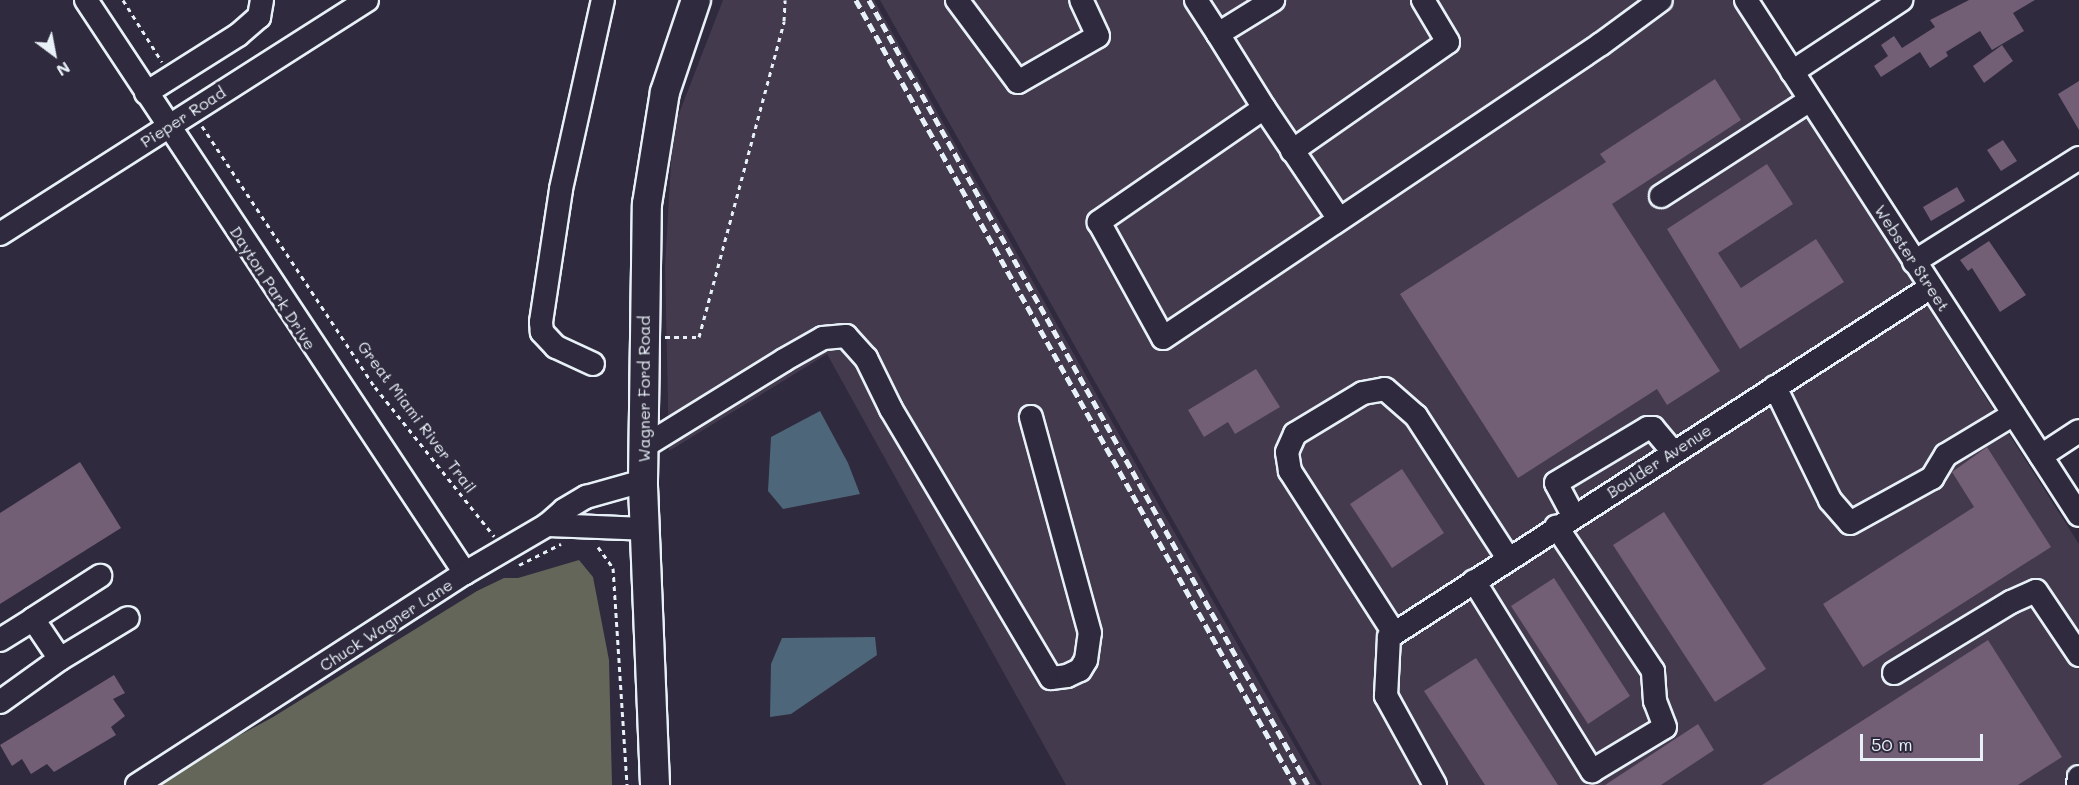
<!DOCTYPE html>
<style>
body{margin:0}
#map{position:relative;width:2079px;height:785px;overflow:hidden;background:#2f2a3d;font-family:Mali,sans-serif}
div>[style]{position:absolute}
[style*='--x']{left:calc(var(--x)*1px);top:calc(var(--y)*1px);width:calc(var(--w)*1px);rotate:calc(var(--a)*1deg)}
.built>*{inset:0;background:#433a4e}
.green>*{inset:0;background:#636658}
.water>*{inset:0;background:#4e6679}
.building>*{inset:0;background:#725e75}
.path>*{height:3px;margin-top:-1.5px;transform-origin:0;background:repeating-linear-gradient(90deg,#e8f1f8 0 4.5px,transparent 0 9px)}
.roads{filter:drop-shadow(2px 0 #e8f1f8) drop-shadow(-2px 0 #e8f1f8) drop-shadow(0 2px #e8f1f8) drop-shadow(0 -2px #e8f1f8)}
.minor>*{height:22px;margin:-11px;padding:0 11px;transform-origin:11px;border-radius:11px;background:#2f2a3d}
.major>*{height:28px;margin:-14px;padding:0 14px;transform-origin:14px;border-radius:14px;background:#2f2a3d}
.rail>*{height:4.5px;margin-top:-2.25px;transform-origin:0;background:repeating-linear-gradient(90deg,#e8f1f8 0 9px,transparent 0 13.5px)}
span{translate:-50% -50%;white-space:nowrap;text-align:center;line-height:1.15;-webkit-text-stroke:6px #2f2a3d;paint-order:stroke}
.street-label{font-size:16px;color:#e8f1f8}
.north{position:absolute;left:24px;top:24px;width:60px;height:60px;-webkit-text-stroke:4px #2f2a3d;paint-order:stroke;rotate:148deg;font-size:16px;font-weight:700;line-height:24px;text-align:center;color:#e8f1f8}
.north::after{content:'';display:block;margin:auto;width:21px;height:27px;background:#e8f1f8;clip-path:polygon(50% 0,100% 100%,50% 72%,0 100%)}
.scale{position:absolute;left:1860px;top:734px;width:123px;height:27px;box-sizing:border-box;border:3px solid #e8f1f8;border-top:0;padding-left:8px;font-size:18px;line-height:21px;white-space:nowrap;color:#e8f1f8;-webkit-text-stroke:4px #2f2a3d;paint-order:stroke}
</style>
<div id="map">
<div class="built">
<div style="clip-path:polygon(723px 0,874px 0,1317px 785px,1066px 785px,827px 354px,669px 451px,665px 266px,673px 129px)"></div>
<div style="clip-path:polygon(880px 0,1732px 0,2079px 544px,2079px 785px,1322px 785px)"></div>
</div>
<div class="green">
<div style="clip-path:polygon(579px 560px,593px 577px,609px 660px,612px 785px,149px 785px,273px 717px,477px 591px,504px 578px,518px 578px)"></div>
</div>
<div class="water">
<div style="clip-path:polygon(820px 411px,848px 463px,860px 494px,783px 509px,768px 491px,771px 437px)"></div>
<div style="clip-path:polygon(875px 637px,877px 655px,791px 714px,770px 717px,771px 664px,782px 638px)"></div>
</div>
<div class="building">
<div style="clip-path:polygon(1969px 0,2035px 0,2013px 13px,2024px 31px,1992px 50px,1980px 31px,1946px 52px,1948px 56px,1930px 68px,1920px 52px,1881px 77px,1874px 66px,1888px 56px,1881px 45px,1894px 36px,1902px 48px,1935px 27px,1930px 20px)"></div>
<div style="clip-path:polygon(2002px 45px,2013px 61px,1984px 83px,1973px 66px)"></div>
<div style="clip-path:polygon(1715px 79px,1741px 120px,1612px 204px,1720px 371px,1667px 405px,1657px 389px,1518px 478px,1400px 294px,1606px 162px,1600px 154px)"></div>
<div style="clip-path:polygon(2079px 81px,2079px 130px,2058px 94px)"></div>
<div style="clip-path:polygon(2003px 140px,2017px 161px,2001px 171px,1987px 150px)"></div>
<div style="clip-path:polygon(1767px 164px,1793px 204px,1718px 253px,1741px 288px,1816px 239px,1844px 282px,1740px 349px,1667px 229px)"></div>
<div style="clip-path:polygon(1957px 187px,1965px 201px,1931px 221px,1923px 207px)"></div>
<div style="clip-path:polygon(1989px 241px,2026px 295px,2000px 312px,1972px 268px,1968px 271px,1960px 260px)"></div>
<div style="clip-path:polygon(1256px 369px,1280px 407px,1235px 434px,1228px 422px,1204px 437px,1188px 410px)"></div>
<div style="clip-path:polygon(1987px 447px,2051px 547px,1863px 667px,1823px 604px,1974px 507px,1952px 472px)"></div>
<div style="clip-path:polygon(80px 462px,121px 528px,0 604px,0 513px)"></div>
<div style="clip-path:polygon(1402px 469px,1444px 533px,1392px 568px,1350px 504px)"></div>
<div style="clip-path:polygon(1664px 512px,1766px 669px,1715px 702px,1613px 545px)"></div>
<div style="clip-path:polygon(1554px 578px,1630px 696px,1588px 724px,1511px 606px)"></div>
<div style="clip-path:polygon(1988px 640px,2062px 757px,2018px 785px,1762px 785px)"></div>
<div style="clip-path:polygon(1476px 658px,1558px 785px,1485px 785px,1424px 691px)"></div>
<div style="clip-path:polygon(114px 675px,125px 693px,113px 699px,125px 716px,111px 727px,116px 735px,54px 772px,47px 764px,31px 774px,22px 759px,12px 766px,0 745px)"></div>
<div style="clip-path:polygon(1698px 724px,1714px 750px,1661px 785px,1605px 785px)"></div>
</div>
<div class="path">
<div style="--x:123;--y:0;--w:73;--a:57.8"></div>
<div style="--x:202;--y:126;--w:313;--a:56.5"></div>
<div style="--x:375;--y:387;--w:191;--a:51.4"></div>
<div style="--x:665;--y:337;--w:34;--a:0"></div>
<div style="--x:699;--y:337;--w:327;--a:-74.9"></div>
<div style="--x:784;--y:21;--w:21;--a:-87"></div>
<div style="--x:598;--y:547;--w:26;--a:54"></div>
<div style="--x:613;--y:568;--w:217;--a:86.3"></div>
<div style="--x:519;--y:565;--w:47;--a:-26.6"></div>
</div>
<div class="roads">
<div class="minor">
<div style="--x:86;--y:0;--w:687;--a:56.52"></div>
<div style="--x:957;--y:0;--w:102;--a:53.4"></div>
<div style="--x:1018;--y:82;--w:92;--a:-29.9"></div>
<div style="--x:1098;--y:36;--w:40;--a:-115"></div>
<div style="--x:1196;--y:0;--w:40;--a:57.1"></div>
<div style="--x:1218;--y:34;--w:65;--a:-31.7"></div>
<div style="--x:1746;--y:0;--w:613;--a:57.11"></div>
<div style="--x:1218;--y:34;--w:87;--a:58.1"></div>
<div style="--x:1792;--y:72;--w:131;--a:-33.4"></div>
<div style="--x:146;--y:93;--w:109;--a:-32.2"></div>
<div style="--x:238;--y:35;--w:28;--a:-41"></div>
<div style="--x:259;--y:17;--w:17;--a:-80"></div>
<div style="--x:1292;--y:151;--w:190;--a:-34.9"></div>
<div style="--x:1448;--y:42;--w:49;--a:-120.8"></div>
<div style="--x:1661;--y:196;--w:177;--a:-32.8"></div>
<div style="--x:1339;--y:219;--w:134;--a:-124"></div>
<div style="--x:1264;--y:108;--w:201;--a:145.4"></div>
<div style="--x:1099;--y:222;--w:132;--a:61.1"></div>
<div style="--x:1163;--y:338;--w:528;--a:-33.87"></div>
<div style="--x:1601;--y:44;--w:74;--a:-36.3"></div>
<div style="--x:0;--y:234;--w:435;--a:-32.5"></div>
<div style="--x:1914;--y:262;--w:195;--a:-32.2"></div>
<div style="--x:593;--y:364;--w:41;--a:-155.3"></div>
<div style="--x:556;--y:347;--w:21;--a:-133"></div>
<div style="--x:542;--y:332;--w:10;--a:-96"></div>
<div style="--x:541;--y:322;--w:134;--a:-81.4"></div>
<div style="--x:561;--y:189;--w:194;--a:-77.5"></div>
<div style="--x:1775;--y:387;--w:126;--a:64"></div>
<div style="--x:1830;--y:500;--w:30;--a:49"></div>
<div style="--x:1850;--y:523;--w:94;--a:-28.8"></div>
<div style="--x:1932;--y:478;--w:27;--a:-59"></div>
<div style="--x:1946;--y:455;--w:79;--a:-31.1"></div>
<div style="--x:645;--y:446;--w:163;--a:-31.7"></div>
<div style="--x:784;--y:360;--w:45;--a:-29.4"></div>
<div style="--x:823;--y:338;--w:23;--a:-5"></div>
<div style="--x:846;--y:336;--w:30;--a:48"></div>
<div style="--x:866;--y:358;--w:57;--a:63.9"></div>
<div style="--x:891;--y:409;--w:313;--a:59.3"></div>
<div style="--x:1051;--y:678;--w:16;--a:-7"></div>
<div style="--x:1067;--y:676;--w:14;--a:-25"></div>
<div style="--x:1080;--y:670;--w:12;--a:-59"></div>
<div style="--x:1086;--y:660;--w:27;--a:-82"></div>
<div style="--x:1090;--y:633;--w:224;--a:-105.3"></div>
<div style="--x:2041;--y:456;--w:45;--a:-33.3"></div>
<div style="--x:1573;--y:515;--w:36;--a:-118"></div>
<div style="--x:1556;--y:483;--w:107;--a:-30.9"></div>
<div style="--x:1648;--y:428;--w:5;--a:0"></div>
<div style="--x:1653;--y:428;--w:31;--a:50"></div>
<div style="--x:547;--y:525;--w:98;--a:2.3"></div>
<div style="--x:1474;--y:581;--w:224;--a:58.2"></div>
<div style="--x:1592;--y:771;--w:85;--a:-31.1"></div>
<div style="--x:1665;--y:727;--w:28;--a:-111"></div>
<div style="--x:1655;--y:701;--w:30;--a:-94"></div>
<div style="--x:1653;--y:671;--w:174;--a:-123.8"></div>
<div style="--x:33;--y:619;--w:80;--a:-32.7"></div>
<div style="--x:1394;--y:633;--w:193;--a:-122.7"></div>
<div style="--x:1290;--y:471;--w:19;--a:-99"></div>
<div style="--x:1287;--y:452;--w:20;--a:-66"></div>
<div style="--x:1295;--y:434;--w:79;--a:-31.1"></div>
<div style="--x:1363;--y:393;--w:22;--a:-10"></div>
<div style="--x:1385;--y:389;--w:41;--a:41.1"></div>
<div style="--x:1416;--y:416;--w:169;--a:57.1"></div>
<div style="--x:0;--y:640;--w:39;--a:-32"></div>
<div style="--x:33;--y:619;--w:48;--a:56"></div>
<div style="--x:60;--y:659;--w:74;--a:144.4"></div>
<div style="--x:60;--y:659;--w:79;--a:-31.1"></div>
<div style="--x:1894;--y:673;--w:137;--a:-31.3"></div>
<div style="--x:2011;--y:602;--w:27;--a:-24"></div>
<div style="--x:2036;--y:591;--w:77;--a:56.1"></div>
<div style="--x:137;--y:785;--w:391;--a:-32.9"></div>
<div style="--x:465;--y:573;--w:95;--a:-30.3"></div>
<div style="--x:547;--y:525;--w:23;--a:-41"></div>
<div style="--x:564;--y:510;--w:26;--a:-31"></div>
<div style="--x:586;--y:497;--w:59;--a:-15.7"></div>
<div style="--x:1435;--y:785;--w:102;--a:-118.8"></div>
<div style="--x:1386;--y:696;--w:59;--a:-87.1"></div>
<div style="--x:1389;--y:637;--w:645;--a:-32.85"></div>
<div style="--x:2078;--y:785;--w:8;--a:-83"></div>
</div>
<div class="major">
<div style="--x:655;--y:785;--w:304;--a:-92.3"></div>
<div style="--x:643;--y:481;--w:277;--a:-89.2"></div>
<div style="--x:647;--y:204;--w:113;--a:-80.9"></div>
<div style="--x:665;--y:92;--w:97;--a:-71.4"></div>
</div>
</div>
<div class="rail">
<div style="--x:856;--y:0;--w:899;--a:60.78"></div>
<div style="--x:869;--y:0;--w:899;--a:60.78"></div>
</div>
<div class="street-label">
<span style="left:183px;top:117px;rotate:-33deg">Pieper Road</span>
<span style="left:1912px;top:258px;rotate:57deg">Webster Street</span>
<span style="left:273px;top:288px;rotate:57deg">Dayton Park Drive</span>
<span style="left:644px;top:389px;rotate:-90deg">Wagner Ford Road</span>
<span style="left:417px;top:417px;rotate:53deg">Great Miami River Trail</span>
<span style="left:1659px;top:461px;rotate:-33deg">Boulder Avenue</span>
<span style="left:386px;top:625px;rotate:-33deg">Chuck Wagner Lane</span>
</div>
<div class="north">N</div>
<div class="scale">50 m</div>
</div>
